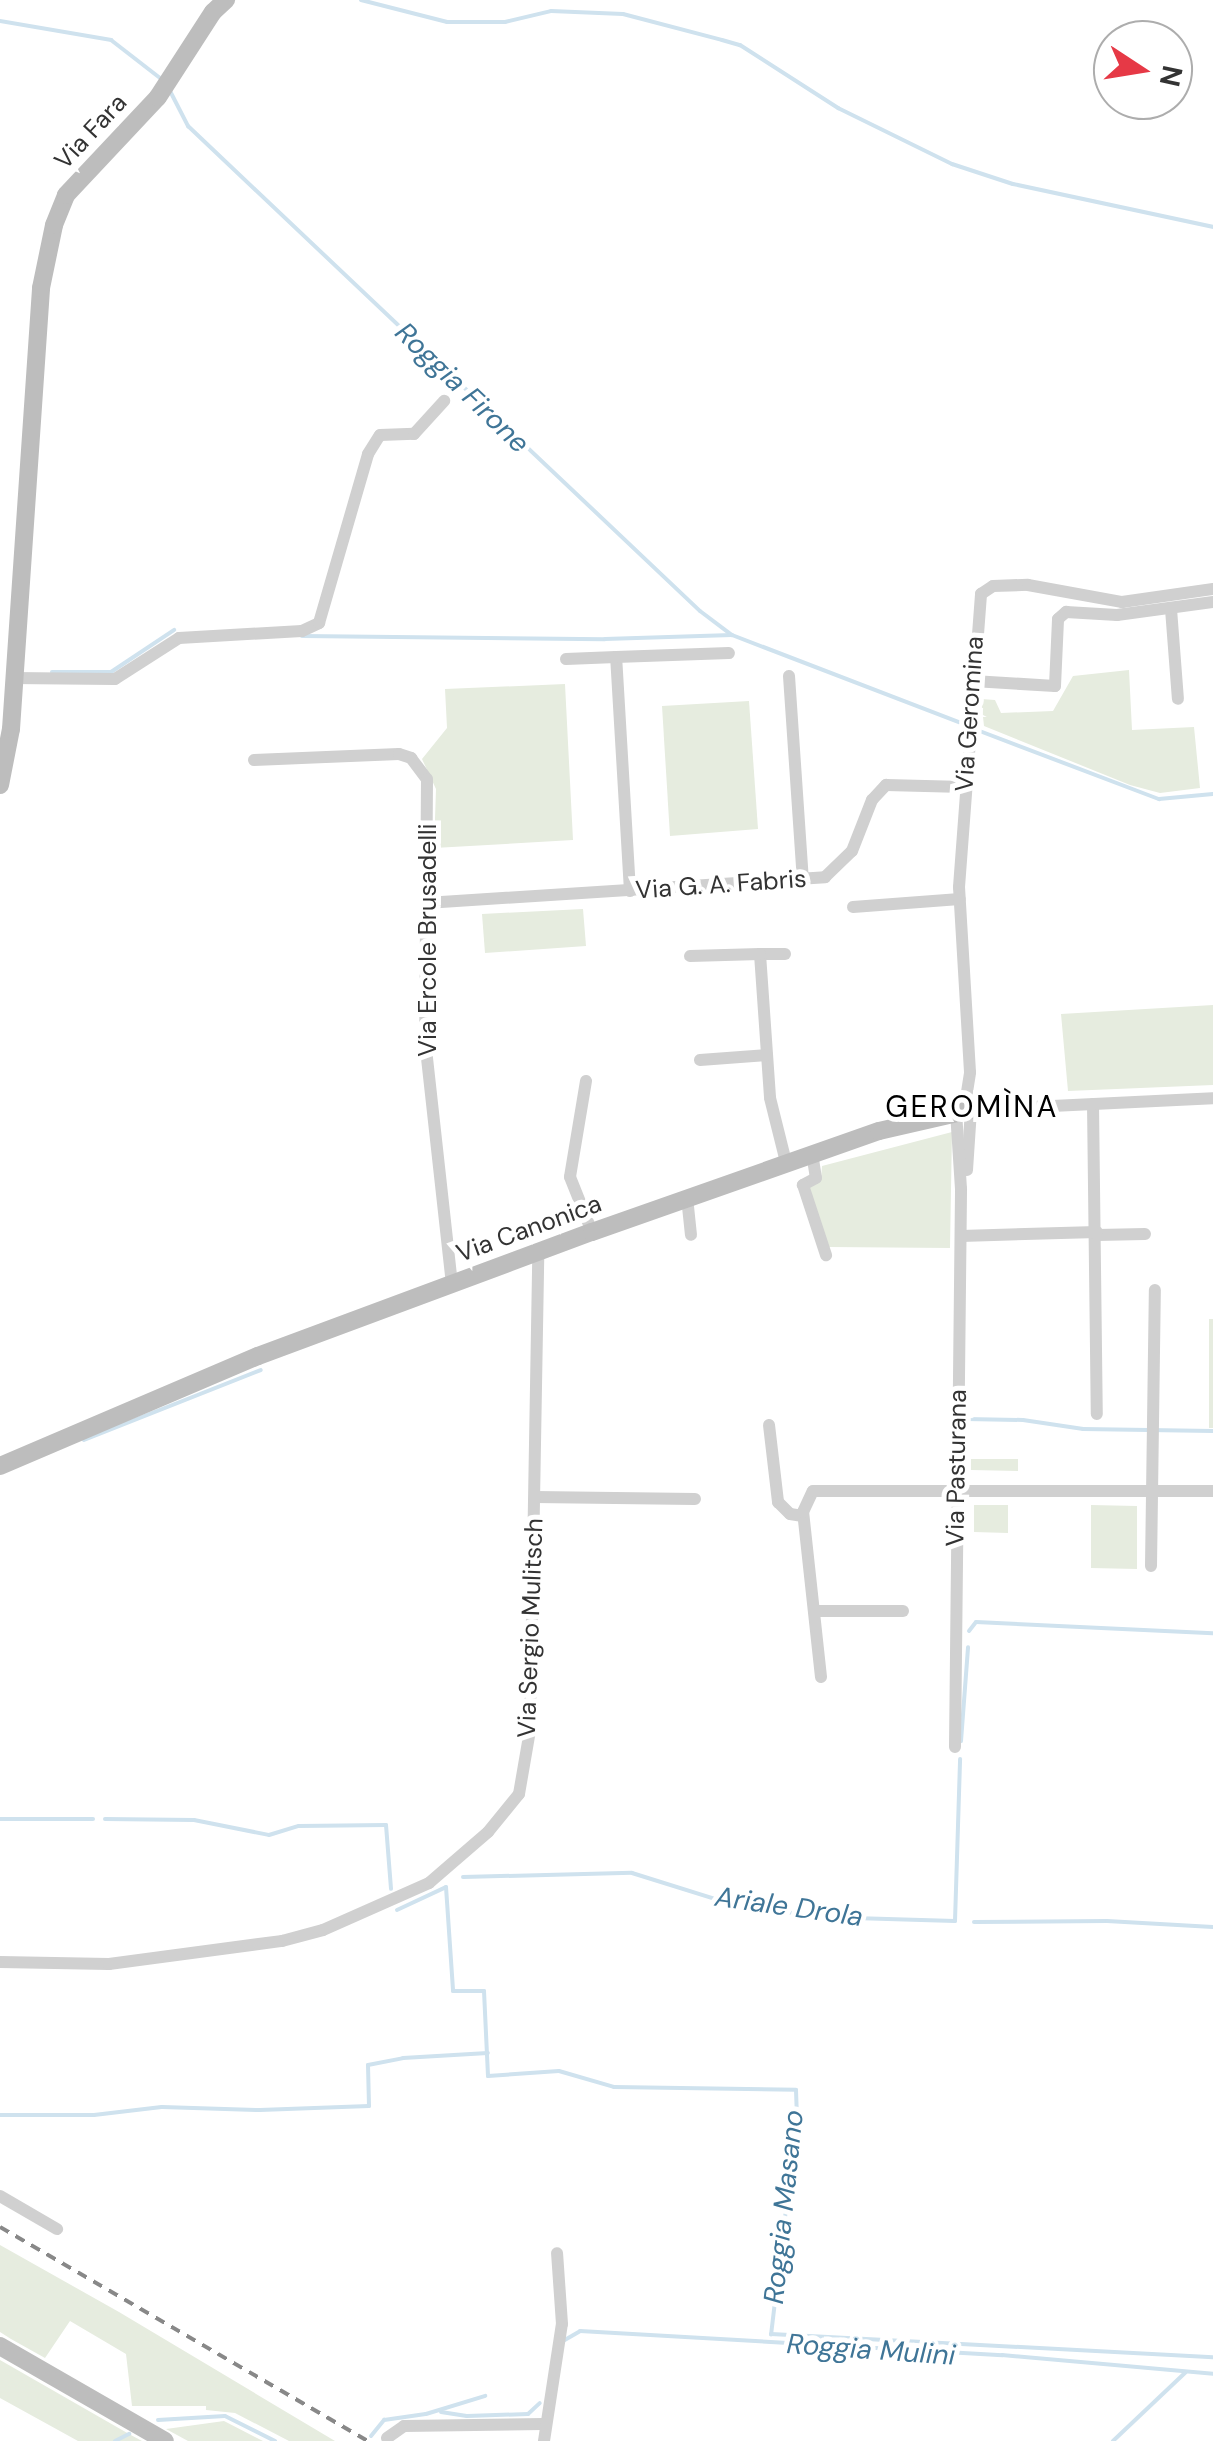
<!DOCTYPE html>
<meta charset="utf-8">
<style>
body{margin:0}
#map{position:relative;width:1213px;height:2441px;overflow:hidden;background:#fff;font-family:"DM Sans",sans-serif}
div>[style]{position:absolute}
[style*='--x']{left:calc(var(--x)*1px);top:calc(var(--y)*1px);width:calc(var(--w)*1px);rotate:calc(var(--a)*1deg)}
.green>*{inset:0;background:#e6ecdf}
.stream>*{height:4px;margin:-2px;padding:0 2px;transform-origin:2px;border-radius:2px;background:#cfe2ee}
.street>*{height:12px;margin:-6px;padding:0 6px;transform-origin:6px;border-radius:6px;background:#d0d0d0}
.secondary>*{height:18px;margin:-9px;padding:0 9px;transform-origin:9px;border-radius:9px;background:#bdbdbd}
.rail>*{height:4px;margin-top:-2px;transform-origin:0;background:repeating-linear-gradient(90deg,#888 0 10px,transparent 0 18px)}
span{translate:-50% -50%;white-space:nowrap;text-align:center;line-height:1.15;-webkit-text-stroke:10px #fff;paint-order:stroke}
.street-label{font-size:25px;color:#333}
.water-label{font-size:28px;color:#3f7597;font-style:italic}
.quarter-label{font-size:30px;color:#000;letter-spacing:2.5px}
.north{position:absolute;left:1093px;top:20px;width:100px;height:100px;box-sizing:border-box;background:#fff;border:2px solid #adadad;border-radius:50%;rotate:102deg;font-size:28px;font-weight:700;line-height:40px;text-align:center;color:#333}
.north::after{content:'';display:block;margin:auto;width:35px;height:45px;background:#e63946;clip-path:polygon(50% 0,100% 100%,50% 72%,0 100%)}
</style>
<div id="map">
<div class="green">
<div style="clip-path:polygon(1129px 670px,1132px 730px,1194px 727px,1200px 788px,1160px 793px,1130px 785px,984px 726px,981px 699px,995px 700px,1001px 713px,1053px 711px,1073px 676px)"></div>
<div style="clip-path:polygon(565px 684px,573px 840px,434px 848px,436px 789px,422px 759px,447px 728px,445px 689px)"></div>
<div style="clip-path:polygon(749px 701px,758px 829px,670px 836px,662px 706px)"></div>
<div style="clip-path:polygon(583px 909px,586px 946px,485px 953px,482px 914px)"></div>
<div style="clip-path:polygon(1213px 1005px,1213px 1085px,1068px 1091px,1061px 1014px)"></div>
<div style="clip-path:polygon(952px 1132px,950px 1248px,829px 1247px,809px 1188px,821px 1179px,822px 1166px)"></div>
<div style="clip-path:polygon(1209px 1319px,1213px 1319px,1213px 1428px,1209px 1428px)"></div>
<div style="clip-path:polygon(971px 1459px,1018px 1459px,1018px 1471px,971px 1470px)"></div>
<div style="clip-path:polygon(974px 1505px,1008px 1505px,1008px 1533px,974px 1532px)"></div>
<div style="clip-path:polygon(1091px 1505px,1137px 1506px,1137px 1569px,1091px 1568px)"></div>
<div style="clip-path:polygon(0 2245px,119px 2312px,335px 2441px,289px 2441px,235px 2413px,206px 2410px,206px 2406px,132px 2406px,126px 2354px,70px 2321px,45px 2358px,11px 2339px,0 2332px)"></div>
<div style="clip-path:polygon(0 2360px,129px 2434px,142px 2441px,78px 2441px,0 2398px)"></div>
<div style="clip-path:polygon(224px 2421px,263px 2441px,188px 2441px,166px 2429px)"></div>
</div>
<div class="stream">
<div style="--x:361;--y:0;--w:89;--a:14.3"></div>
<div style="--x:447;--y:22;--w:58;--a:0"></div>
<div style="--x:505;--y:22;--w:47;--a:-13.4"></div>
<div style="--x:551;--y:11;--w:72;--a:2.4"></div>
<div style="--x:623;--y:14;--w:102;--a:14.7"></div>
<div style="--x:722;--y:40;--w:19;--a:16"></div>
<div style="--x:740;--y:45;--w:117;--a:32.7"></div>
<div style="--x:838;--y:108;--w:127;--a:26.2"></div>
<div style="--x:952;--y:164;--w:64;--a:18.2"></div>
<div style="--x:1013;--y:184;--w:205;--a:12.1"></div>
<div style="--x:0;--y:21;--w:113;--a:9.7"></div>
<div style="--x:111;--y:40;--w:62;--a:37.8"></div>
<div style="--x:169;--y:89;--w:42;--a:62.8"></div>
<div style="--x:188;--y:126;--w:705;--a:43.45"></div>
<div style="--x:700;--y:611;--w:40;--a:37"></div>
<div style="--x:732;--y:635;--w:243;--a:21"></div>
<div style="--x:302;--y:636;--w:303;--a:0.6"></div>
<div style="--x:605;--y:639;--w:127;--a:-1.8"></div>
<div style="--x:52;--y:672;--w:59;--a:0"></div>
<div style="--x:111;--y:672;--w:76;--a:-33.7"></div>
<div style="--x:977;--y:730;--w:195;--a:20.8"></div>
<div style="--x:1159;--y:799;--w:54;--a:-5.3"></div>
<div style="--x:966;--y:1419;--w:57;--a:1"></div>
<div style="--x:1023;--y:1420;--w:61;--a:8.5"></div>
<div style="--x:1083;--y:1429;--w:130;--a:0.9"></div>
<div style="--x:84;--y:1440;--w:190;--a:-21.6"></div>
<div style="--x:969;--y:1631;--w:11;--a:-52"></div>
<div style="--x:976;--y:1622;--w:237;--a:2.7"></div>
<div style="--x:961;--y:1741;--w:94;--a:-85.7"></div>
<div style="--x:0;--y:1819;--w:93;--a:0"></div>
<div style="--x:105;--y:1819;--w:89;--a:0.6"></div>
<div style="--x:194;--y:1820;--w:76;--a:11.3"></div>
<div style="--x:269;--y:1835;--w:31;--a:-17"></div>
<div style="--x:299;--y:1826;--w:87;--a:-0.7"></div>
<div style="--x:386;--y:1825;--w:64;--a:85.5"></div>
<div style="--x:463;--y:1877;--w:169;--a:-1.4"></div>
<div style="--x:632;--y:1873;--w:101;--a:17.4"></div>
<div style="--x:728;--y:1903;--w:93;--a:8.7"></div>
<div style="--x:820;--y:1917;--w:135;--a:1.7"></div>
<div style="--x:955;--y:1921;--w:162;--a:-88.2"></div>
<div style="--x:397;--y:1910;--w:54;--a:-25.1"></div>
<div style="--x:446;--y:1887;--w:104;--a:86.1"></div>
<div style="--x:453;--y:1991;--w:31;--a:0"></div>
<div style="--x:484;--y:1991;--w:85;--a:87.3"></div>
<div style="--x:488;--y:2076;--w:71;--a:-4"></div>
<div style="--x:559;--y:2071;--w:57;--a:16.2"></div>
<div style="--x:614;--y:2087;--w:182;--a:0.9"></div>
<div style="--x:796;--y:2090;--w:27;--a:88"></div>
<div style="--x:797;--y:2117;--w:219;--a:96.8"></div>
<div style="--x:771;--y:2334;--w:443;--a:3"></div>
<div style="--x:974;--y:1922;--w:133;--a:-0.4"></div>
<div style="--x:1107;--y:1921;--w:106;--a:3.2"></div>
<div style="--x:0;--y:2115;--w:94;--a:0"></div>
<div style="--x:94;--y:2115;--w:68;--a:-6.7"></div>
<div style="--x:162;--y:2107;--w:98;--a:1.8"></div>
<div style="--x:260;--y:2110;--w:109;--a:-2.1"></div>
<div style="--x:369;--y:2106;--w:41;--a:-91.4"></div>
<div style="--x:368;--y:2065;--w:36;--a:-11"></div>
<div style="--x:403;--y:2058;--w:85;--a:-3.4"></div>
<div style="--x:563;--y:2341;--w:20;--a:-30"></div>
<div style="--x:580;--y:2331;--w:423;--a:3.3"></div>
<div style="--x:1002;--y:2355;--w:212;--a:5.1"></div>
<div style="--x:441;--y:2412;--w:26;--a:9"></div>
<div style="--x:467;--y:2416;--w:61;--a:-1.9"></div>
<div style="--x:528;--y:2414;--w:16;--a:-43"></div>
<div style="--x:158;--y:2420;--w:67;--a:-3.4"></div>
<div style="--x:225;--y:2416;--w:56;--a:26.6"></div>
<div style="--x:371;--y:2436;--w:21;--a:-51"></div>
<div style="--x:384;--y:2420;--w:42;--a:-8.1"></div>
<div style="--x:426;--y:2414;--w:62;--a:-17"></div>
<div style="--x:115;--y:2441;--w:16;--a:-27"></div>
<div style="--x:1113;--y:2441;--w:100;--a:-43.4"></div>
</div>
<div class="street">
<div style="--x:1171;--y:609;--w:90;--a:85.6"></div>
<div style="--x:566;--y:659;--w:50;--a:-2.3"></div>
<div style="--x:789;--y:676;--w:203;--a:86.1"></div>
<div style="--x:12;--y:678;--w:103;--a:0.6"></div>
<div style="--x:115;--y:679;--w:76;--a:-32.6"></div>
<div style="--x:179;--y:638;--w:123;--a:-3.3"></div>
<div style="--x:302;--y:631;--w:19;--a:-25"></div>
<div style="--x:319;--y:623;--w:176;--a:-73.8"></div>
<div style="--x:368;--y:454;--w:22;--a:-58"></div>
<div style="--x:380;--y:435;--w:34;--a:-2"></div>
<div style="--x:414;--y:434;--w:45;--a:-47.7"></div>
<div style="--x:973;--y:681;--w:82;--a:3.5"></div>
<div style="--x:1055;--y:686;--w:67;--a:-87.4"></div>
<div style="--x:1058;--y:619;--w:11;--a:-41"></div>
<div style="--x:1066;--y:612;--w:51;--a:3.4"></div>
<div style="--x:1117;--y:615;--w:97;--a:-7.7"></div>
<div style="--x:254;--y:760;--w:145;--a:-2.4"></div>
<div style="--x:399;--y:754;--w:13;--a:18"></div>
<div style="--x:411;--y:758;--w:26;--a:53"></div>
<div style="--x:427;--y:779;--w:261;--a:90.4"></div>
<div style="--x:425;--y:1040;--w:244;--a:83.7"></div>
<div style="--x:630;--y:891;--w:234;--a:-93.4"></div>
<div style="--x:616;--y:657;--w:113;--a:-2"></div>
<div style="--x:426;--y:903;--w:400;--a:-3.7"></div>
<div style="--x:825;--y:877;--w:37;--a:-44"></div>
<div style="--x:852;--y:851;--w:55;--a:-68.6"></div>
<div style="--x:872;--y:800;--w:21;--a:-47"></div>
<div style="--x:886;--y:785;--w:78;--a:1.5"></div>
<div style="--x:853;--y:907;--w:107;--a:-4.3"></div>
<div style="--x:785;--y:954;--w:25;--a:180"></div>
<div style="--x:760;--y:954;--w:144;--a:86"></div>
<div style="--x:770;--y:1098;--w:66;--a:76"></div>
<div style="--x:690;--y:956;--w:70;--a:-1.6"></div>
<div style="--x:700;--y:1060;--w:67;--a:-4.3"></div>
<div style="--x:586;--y:1081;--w:97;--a:99.5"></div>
<div style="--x:570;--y:1177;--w:59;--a:68.2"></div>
<div style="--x:1093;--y:1104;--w:310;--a:89.3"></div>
<div style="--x:964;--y:1111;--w:39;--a:-81"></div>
<div style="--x:970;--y:1072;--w:185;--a:-93.4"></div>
<div style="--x:959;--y:887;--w:294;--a:-85.7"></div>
<div style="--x:981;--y:594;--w:14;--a:-34"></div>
<div style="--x:993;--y:586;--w:35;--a:-2"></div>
<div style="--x:1028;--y:585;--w:96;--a:10.3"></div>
<div style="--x:1122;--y:602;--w:92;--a:-8.1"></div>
<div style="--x:812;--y:1153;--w:25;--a:81"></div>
<div style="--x:816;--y:1178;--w:15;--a:152"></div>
<div style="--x:803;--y:1185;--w:74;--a:71.8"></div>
<div style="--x:967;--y:1170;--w:60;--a:-86.2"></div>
<div style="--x:971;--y:1110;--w:242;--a:-2.8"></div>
<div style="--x:687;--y:1197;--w:38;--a:84"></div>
<div style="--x:1097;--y:1235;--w:48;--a:-1.2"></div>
<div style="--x:961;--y:1236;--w:136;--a:-1.7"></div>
<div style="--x:769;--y:1425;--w:78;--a:83.3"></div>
<div style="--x:778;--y:1502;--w:17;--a:45"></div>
<div style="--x:790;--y:1514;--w:13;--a:9"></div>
<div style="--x:535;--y:1497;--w:160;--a:0.7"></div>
<div style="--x:1151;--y:1566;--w:276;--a:-89.2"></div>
<div style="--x:814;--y:1611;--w:89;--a:0"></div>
<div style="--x:821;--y:1677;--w:166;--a:-96.2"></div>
<div style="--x:803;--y:1512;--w:23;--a:-65"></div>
<div style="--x:813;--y:1491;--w:400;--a:0"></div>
<div style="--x:955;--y:1747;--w:558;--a:-89.38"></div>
<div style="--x:961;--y:1189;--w:77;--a:-93.7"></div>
<div style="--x:0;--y:1962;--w:109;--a:1.1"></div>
<div style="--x:109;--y:1964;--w:175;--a:-7.6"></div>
<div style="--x:282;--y:1941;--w:42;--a:-15"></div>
<div style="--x:323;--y:1930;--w:116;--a:-23.9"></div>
<div style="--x:429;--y:1883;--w:78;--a:-40.8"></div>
<div style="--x:488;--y:1832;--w:49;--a:-50.8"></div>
<div style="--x:519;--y:1794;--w:65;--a:-80.2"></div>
<div style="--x:530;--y:1730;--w:478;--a:-89"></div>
<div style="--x:0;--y:2196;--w:66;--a:30.1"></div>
<div style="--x:387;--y:2438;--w:21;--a:-35"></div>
<div style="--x:404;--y:2426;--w:139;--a:-0.8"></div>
<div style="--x:544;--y:2441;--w:118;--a:-81.3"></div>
<div style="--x:562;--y:2324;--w:71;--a:-94"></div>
</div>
<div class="secondary">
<div style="--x:0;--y:785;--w:57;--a:-78.9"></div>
<div style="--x:11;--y:729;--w:442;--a:-86.1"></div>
<div style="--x:41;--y:288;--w:64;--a:-78.3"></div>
<div style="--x:54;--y:225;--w:32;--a:-68"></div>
<div style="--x:66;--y:195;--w:134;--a:-46.8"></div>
<div style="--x:158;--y:97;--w:101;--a:-57.1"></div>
<div style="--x:213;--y:12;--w:18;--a:-43"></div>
<div style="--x:0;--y:1466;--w:280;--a:-23.1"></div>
<div style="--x:258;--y:1356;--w:356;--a:-20.4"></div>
<div style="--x:592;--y:1232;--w:304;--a:-19.4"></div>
<div style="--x:879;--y:1131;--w:94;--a:-12.9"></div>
<div style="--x:0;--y:2346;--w:190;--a:29.9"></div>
</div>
<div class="rail">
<div style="--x:0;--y:2227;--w:426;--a:30.2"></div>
</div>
<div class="street-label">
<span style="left:91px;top:132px;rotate:-47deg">Via Fara</span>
<span style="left:970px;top:714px;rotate:-86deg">Via Geromina</span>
<span style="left:721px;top:885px;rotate:-4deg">Via G. A. Fabris</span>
<span style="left:428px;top:940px;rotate:-90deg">Via Ercole Brusadelli</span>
<span style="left:529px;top:1229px;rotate:-20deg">Via Canonica</span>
<span style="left:957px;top:1468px;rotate:-89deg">Via Pasturana</span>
<span style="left:531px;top:1628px;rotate:-88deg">Via Sergio Mulitsch</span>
</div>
<div class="water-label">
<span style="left:462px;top:388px;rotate:44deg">Roggia Firone</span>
<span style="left:789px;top:1907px;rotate:8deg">Ariale Drola</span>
<span style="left:784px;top:2207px;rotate:-84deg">Roggia Masano</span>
<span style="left:871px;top:2350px;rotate:4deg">Roggia Mulini</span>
</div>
<div class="quarter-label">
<span style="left:972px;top:1107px">GEROMÌNA</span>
</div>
<div class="north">N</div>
</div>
